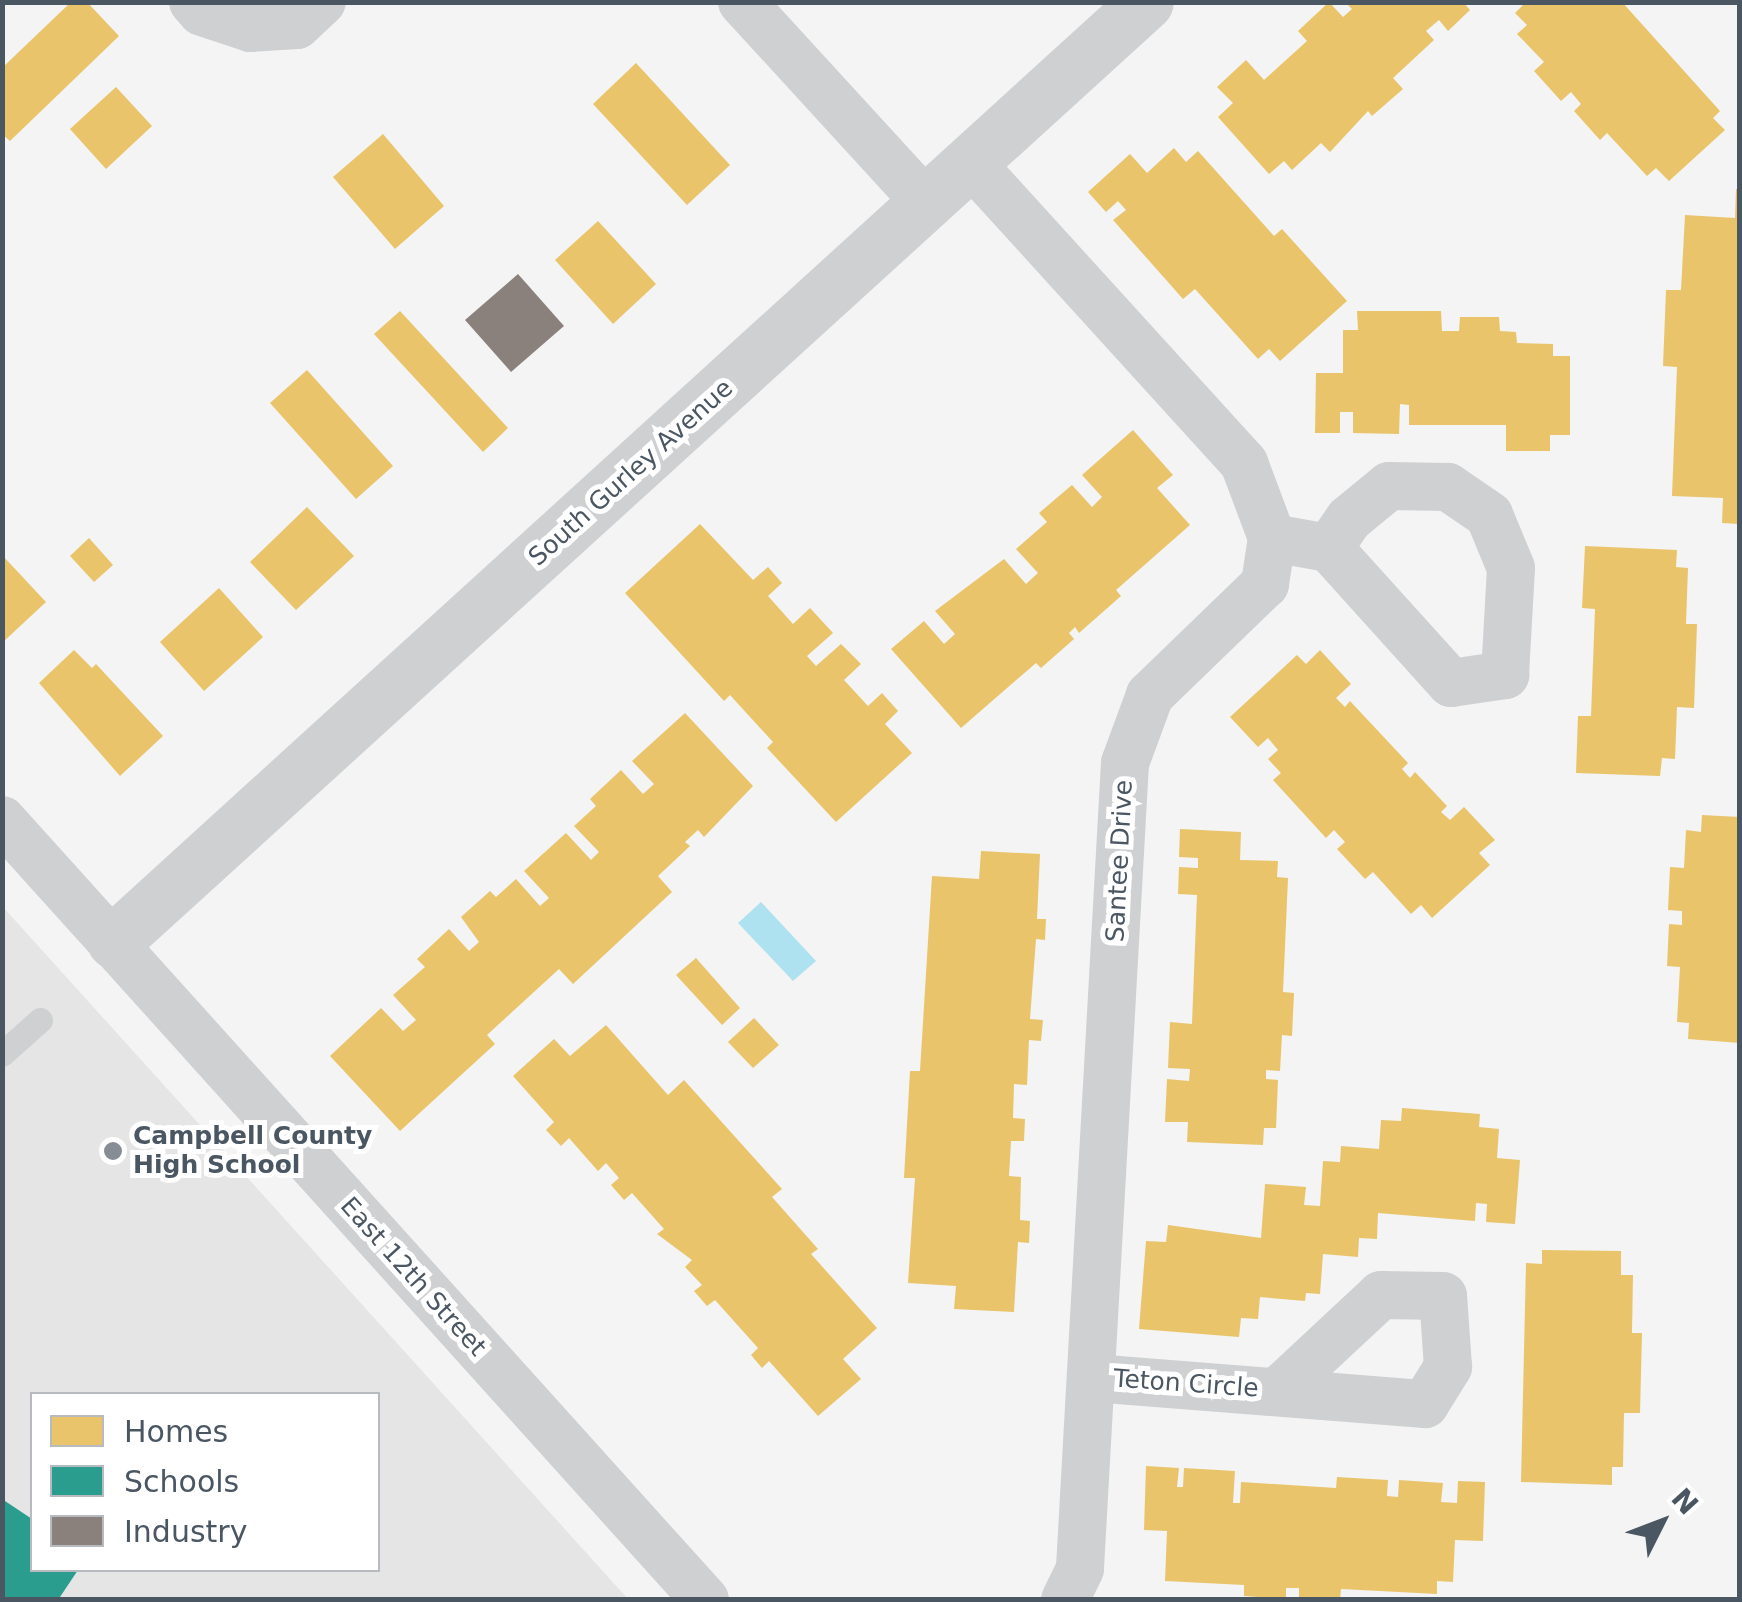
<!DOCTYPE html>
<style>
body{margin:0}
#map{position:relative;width:1742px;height:1602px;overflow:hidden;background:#f4f4f4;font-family:"DejaVu Sans",sans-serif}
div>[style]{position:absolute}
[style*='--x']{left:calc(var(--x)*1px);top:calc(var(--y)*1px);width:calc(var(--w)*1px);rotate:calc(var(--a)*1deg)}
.education>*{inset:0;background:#e6e5e6}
.water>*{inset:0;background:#aee2f0}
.homes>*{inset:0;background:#e9c46a}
.schools>*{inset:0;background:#2a9d8f}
.industry>*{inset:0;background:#8a817c}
.service>*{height:25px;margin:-12.5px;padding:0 12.5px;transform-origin:12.5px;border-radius:12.5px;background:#ced0d2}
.minor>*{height:48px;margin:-24px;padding:0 24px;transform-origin:24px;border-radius:24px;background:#ced0d2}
.tertiary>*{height:55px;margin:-27.5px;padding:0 27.5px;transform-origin:27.5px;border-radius:27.5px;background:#ced0d2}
.dots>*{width:28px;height:28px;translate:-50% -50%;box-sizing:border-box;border:5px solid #fff;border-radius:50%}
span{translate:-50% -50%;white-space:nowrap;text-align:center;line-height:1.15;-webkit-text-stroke:10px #fff;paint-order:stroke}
.street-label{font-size:25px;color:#4a5661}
.poi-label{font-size:25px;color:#4a5661;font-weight:700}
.left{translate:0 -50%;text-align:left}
.frame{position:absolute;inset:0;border:5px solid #4a5661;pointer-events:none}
.legend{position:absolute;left:30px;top:1392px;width:350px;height:180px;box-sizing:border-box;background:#fff;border:2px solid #b7bbc0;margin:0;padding:12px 18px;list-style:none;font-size:30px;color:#4a5661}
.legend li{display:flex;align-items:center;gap:20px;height:50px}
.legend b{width:50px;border:2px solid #b7bbc0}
.north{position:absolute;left:1612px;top:1472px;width:100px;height:100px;-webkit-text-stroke:8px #fff;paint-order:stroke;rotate:48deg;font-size:28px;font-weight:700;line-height:40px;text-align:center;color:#4a5661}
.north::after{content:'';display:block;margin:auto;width:35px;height:45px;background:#4a5661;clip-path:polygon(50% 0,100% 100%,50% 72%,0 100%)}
</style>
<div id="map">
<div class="education">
<div style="clip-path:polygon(evenodd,3px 907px,628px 1599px,3px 1599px,3px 907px,32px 1394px,378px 1394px,378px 1570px,32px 1570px,32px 1394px)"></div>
</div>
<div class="water">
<div style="clip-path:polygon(761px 902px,816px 961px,793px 981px,738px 923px)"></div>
</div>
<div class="homes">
<div style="clip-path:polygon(71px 2px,87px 2px,119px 36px,10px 141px,2px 134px,2px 68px)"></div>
<div style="clip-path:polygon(1329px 2px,1343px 17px,1352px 9px,1345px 2px,1463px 2px,1470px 10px,1448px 31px,1439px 20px,1426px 31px,1434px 40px,1393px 78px,1403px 89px,1372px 116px,1368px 111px,1330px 152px,1321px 143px,1292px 170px,1284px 161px,1269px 174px,1218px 117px,1233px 103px,1217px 87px,1246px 60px,1264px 80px,1307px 41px,1298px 31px)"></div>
<div style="clip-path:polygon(1526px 2px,1622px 2px,1720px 111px,1713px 118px,1725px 130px,1669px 181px,1656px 168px,1647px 176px,1607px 133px,1600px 140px,1574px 111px,1581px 104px,1571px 92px,1561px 101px,1534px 71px,1544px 62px,1517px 34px,1527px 25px,1515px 13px)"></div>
<div style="clip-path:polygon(636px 63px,730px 165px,687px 205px,593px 104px)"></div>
<div style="clip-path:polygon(116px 87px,152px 126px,106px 169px,70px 129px)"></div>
<div style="clip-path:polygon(383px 134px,444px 206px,395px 249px,333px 177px)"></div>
<div style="clip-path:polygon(1174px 148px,1186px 162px,1198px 151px,1274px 236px,1282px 229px,1347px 301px,1280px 361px,1269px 349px,1258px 359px,1195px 289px,1183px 299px,1113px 220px,1126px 210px,1118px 201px,1106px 212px,1088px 192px,1130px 154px,1147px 173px)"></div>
<div style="clip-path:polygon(1736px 189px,1740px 189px,1740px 524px,1722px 523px,1723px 498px,1672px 496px,1677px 367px,1663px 366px,1666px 290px,1681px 290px,1685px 215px,1735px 218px)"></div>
<div style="clip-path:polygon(598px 221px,656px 284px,613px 324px,555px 260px)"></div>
<div style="clip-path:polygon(400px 311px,508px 428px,483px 452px,374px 334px)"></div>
<div style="clip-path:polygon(1357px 311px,1441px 311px,1442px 331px,1459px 331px,1460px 317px,1499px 317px,1500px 331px,1516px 332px,1517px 343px,1553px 344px,1553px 356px,1570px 356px,1570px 435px,1550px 435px,1550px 451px,1506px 451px,1506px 425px,1409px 425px,1409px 405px,1400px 404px,1399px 434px,1353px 433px,1353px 412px,1340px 412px,1340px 433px,1315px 433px,1316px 373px,1343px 373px,1343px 330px,1358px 330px)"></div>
<div style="clip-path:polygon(307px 370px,393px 466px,356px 499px,270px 403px)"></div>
<div style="clip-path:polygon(1133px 430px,1173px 475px,1157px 488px,1190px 525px,1116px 590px,1121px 596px,1079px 633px,1075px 627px,1069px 633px,1074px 639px,1041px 668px,1036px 663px,961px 728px,891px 649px,924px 621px,944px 644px,955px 634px,935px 611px,1004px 559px,1026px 584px,1038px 573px,1016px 549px,1047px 522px,1039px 513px,1072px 485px,1092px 507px,1102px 497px,1082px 475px)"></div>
<div style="clip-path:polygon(307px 507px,354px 556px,296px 610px,250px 562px)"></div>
<div style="clip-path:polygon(700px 524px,753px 580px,768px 567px,782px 583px,768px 596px,793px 624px,810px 608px,833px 633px,807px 656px,816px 666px,841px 644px,861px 664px,844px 680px,868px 706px,882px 693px,898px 711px,885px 724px,912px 753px,836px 822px,767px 748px,773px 742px,730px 695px,724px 701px,625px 593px)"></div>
<div style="clip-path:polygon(89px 538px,113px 565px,94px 582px,70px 556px)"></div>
<div style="clip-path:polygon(1585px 546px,1677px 550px,1676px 567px,1688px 568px,1686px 624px,1697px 624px,1694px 708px,1677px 707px,1675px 759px,1662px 758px,1660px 776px,1576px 773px,1578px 716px,1591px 716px,1595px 609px,1582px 608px)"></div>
<div style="clip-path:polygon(2px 555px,46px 602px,2px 643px)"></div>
<div style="clip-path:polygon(219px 588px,263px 637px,204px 691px,160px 642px)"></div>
<div style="clip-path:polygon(74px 650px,92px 668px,96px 664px,163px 736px,120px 776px,39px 683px)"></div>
<div style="clip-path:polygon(1320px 650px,1351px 684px,1336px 698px,1345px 707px,1350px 701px,1408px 763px,1402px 769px,1410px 778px,1415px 772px,1447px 806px,1441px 812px,1450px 820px,1464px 807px,1495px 840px,1479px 853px,1490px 865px,1432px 918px,1421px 905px,1411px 914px,1373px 872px,1365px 879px,1337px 849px,1345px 842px,1334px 830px,1326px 838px,1273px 780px,1281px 773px,1268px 759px,1278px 750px,1268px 738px,1258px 747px,1230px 717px,1297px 655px,1306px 664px)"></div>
<div style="clip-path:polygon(685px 713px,753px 786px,704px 837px,698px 830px,685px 842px,690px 846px,658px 876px,672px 892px,573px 984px,559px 969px,487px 1035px,495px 1044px,400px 1131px,330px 1056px,381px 1008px,403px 1031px,416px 1020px,393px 995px,425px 967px,417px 959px,449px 929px,469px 951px,479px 942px,461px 917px,490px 891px,496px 897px,516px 879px,540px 906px,549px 898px,524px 871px,566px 833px,591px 860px,599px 852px,574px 826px,596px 806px,590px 799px,621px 770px,643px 794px,654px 784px,632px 761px)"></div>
<div style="clip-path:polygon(1702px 815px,1740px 817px,1740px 1043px,1688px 1039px,1689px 1023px,1677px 1022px,1680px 967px,1667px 966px,1669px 924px,1682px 925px,1682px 911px,1668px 910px,1670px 867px,1684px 868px,1686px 830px,1701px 832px)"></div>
<div style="clip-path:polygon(1180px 829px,1241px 832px,1240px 860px,1278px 861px,1277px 877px,1288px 878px,1283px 992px,1294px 993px,1292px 1036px,1282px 1035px,1280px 1071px,1266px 1070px,1266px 1079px,1278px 1080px,1276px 1128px,1264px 1128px,1263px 1145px,1187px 1142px,1188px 1122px,1165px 1122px,1167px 1079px,1189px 1081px,1190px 1069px,1168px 1068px,1170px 1022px,1192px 1024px,1197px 895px,1178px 894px,1179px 867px,1198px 868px,1198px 858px,1179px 857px)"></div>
<div style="clip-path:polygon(981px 851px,1040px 854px,1037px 919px,1046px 919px,1045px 940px,1036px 939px,1030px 1019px,1043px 1020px,1041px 1041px,1029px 1040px,1027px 1085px,1014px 1084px,1013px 1118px,1025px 1119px,1024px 1141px,1011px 1141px,1009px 1176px,1021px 1177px,1020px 1220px,1030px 1221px,1029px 1243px,1018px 1242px,1014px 1312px,954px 1309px,956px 1286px,908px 1283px,915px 1178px,904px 1178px,910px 1071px,920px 1071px,932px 876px,979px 879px)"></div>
<div style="clip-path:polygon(696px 958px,740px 1008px,722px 1025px,676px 975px)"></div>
<div style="clip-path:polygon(754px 1018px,779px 1045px,753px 1068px,728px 1042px)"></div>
<div style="clip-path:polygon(606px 1025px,668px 1095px,684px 1080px,782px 1189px,772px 1197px,818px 1249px,811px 1254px,877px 1328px,843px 1359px,861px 1379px,818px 1416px,769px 1361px,762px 1368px,751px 1355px,758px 1348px,715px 1300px,707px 1306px,694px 1291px,702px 1285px,685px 1267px,692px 1260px,657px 1234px,664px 1229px,632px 1193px,624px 1200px,611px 1185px,619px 1178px,606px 1163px,598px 1171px,569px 1138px,561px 1146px,546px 1130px,554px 1122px,513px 1076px,554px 1039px,570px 1056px)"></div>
<div style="clip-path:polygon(1402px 1108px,1480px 1114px,1479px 1127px,1499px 1129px,1497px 1158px,1520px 1160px,1515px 1224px,1486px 1222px,1487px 1204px,1476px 1203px,1475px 1221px,1378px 1213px,1377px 1239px,1359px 1238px,1358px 1257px,1323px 1254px,1320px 1294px,1306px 1293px,1305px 1301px,1260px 1297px,1258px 1319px,1241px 1318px,1239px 1337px,1139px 1329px,1146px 1241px,1166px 1242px,1168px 1225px,1261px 1238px,1265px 1184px,1306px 1187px,1304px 1205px,1320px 1206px,1323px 1161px,1340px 1162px,1341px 1146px,1379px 1149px,1381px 1120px,1401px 1121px)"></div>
<div style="clip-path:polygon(1542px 1250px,1621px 1251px,1621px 1275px,1633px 1275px,1632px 1333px,1642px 1333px,1640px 1413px,1624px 1413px,1623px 1467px,1612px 1467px,1612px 1485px,1521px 1482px,1526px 1263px,1542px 1264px)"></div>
<div style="clip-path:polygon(1146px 1466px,1179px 1468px,1177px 1487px,1183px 1487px,1184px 1468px,1235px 1471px,1233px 1503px,1240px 1503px,1241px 1482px,1336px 1488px,1337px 1477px,1388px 1480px,1387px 1496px,1398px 1497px,1399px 1480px,1443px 1483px,1441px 1502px,1457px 1503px,1458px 1481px,1485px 1482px,1483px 1541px,1455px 1540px,1453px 1582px,1437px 1581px,1437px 1594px,1341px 1589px,1340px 1600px,1311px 1600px,1299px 1599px,1299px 1588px,1286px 1588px,1286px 1599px,1244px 1596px,1244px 1585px,1165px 1581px,1167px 1531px,1144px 1530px)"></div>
</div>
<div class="schools">
<div style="clip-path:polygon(2px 1499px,32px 1519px,32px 1570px,78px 1570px,58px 1600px,2px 1600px)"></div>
</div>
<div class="industry">
<div style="clip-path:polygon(518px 274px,564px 326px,511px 372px,465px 320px)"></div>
</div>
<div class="service">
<div style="--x:2;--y:1054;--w:51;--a:-41.8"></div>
</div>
<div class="minor">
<div style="--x:193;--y:2;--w:13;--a:48"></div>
<div style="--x:202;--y:12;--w:51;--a:18.4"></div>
<div style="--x:250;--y:28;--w:47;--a:-3.7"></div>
<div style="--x:297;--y:25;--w:34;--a:-43"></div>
<div style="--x:742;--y:2;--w:274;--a:47.5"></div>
<div style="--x:971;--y:163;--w:406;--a:47.7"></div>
<div style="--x:1244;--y:463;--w:80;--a:69.5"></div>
<div style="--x:1272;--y:538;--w:47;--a:98.7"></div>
<div style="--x:1265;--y:584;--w:160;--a:136"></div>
<div style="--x:1150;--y:695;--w:72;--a:110.2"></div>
<div style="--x:1125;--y:763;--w:807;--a:93.2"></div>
<div style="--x:1080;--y:1569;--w:34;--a:116"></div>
<div style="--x:1272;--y:538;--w:58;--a:10"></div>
<div style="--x:1329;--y:548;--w:182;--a:47.9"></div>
<div style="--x:1451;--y:683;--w:55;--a:-8.4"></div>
<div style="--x:1505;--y:675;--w:107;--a:-86.8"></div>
<div style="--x:1511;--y:568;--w:57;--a:-112.5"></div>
<div style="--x:1489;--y:515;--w:50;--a:-145.7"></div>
<div style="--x:1448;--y:487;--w:59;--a:-179"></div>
<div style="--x:1389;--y:486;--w:52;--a:140.5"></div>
<div style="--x:1349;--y:519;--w:35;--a:125"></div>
<div style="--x:2;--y:820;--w:1050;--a:47.97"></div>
<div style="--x:1093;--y:1378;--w:333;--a:4.5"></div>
<div style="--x:1425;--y:1404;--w:44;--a:-58.1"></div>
<div style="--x:1448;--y:1367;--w:71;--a:-94"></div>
<div style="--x:1443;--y:1296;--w:62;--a:-179.1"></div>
<div style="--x:1381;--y:1295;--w:139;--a:137"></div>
</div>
<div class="tertiary">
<div style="--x:114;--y:941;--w:1395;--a:-42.3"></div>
</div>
<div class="dots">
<div style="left:113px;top:1151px;background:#868d94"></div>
</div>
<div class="street-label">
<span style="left:631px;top:473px;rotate:-42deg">South Gurley Avenue</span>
<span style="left:1120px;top:861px;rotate:-87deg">Santee Drive</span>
<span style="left:413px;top:1277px;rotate:48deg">East 12th Street</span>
<span style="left:1186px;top:1384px;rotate:4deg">Teton Circle</span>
</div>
<div class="poi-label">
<span class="left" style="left:133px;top:1151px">Campbell County<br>High School</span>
</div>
<div class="frame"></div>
<ul class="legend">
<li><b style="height:28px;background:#e9c46a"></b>Homes</li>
<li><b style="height:28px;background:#2a9d8f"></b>Schools</li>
<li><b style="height:28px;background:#8a817c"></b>Industry</li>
</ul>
<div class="north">N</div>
</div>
